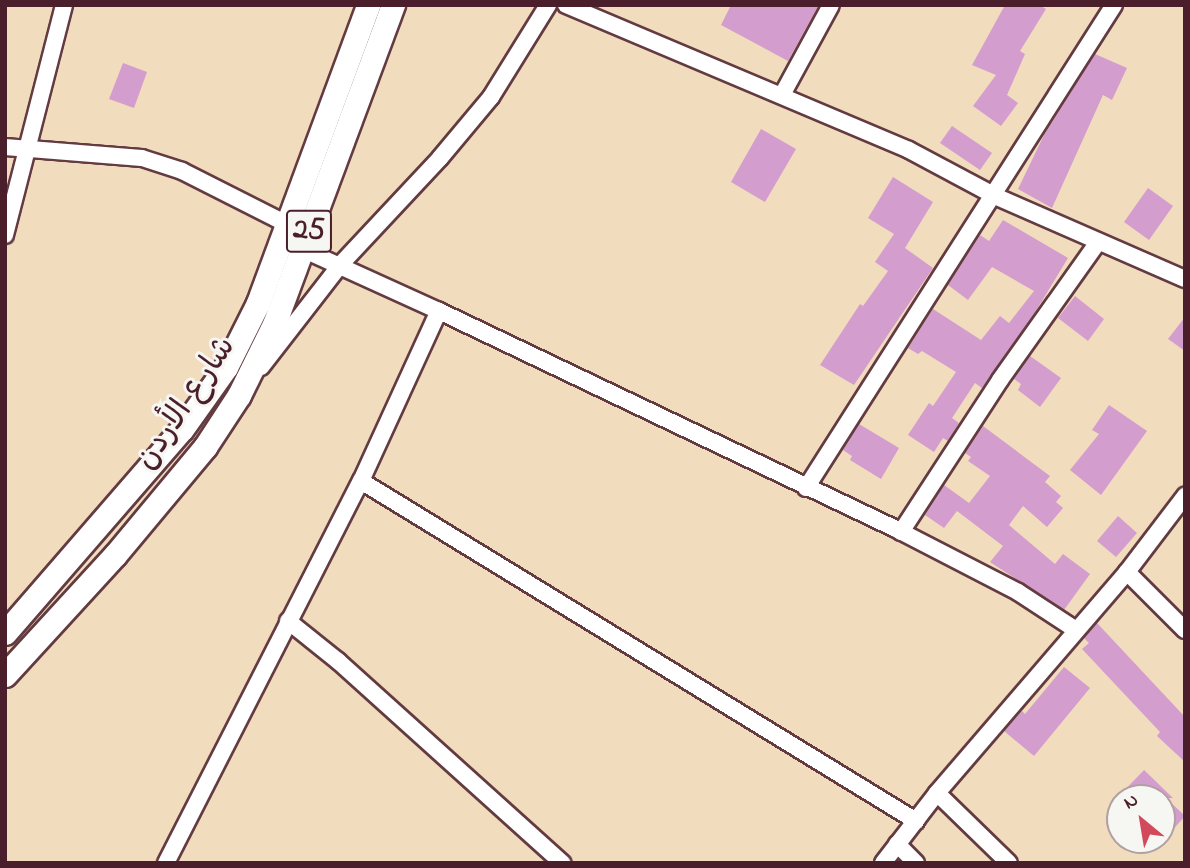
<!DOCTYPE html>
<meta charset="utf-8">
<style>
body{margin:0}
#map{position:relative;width:1190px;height:868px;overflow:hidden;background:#f1dcbe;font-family:"Indie Flower","Playpen Sans Arabic",sans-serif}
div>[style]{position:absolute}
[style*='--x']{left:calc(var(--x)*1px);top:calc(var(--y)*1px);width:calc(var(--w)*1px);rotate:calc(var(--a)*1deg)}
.building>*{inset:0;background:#d39dce}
.roads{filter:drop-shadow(2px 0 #633b41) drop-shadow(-2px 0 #633b41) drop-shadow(0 2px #633b41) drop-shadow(0 -2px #633b41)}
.minor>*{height:16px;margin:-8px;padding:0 8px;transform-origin:8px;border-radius:8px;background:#fff}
.highway>*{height:23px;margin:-11.5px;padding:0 11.5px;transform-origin:11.5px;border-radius:11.5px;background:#fff}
span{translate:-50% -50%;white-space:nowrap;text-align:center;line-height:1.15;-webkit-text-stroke:6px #f6f6f2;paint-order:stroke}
.shield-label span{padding:2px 5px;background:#f6f6f2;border:2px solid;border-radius:5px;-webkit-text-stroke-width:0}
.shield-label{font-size:30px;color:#4a1f2b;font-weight:700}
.street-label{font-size:32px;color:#4a1f2b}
.frame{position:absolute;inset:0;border:7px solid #4a1f2b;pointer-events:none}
.north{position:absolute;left:1106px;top:784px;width:70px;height:70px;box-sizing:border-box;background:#f6f6f2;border:2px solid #b1a0a2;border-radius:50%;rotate:330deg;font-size:19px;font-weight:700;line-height:28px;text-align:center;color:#4a1f2b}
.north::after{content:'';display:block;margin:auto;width:24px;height:32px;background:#d1495b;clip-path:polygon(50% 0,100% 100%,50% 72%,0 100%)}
</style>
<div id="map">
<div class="building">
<div style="clip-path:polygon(731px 5px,819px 5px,788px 61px,721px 25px)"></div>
<div style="clip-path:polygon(1005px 5px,1039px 5px,1046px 9px,1020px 51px,1025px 54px,1007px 95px,1018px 103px,1001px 126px,973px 106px,996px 75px,972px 65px)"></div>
<div style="clip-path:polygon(1095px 54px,1127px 68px,1112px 100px,1103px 95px,1052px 208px,1018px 189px,1044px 135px)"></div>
<div style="clip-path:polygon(123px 63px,147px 72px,134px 108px,109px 99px)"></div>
<div style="clip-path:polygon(952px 126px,992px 153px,980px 170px,940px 143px)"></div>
<div style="clip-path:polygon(761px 129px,796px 149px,765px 202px,731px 182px)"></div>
<div style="clip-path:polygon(893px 177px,933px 202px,905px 248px,933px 268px,854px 385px,820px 365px,860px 304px,863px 306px,888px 271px,875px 262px,894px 234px,868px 218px)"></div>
<div style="clip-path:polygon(1148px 188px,1173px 206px,1149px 240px,1124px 222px)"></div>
<div style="clip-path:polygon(1003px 220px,1068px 258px,1034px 314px,982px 388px,975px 383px,952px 418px,959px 423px,948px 441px,943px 438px,934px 452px,908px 435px,929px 403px,933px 406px,956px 372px,922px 351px,918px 354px,908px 348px,933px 309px,981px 340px,1000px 316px,1009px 323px,1034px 291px,992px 267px,968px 300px,948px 285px,980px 235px,989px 241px)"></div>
<div style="clip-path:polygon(1075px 296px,1104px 319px,1088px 341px,1058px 318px)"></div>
<div style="clip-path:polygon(1185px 317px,1185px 351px,1168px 339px)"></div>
<div style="clip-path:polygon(1030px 356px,1061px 378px,1040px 407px,1018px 390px,1021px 384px,1014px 379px)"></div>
<div style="clip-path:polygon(1109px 405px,1147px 431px,1101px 495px,1070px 470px,1099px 434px,1092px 430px)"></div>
<div style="clip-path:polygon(859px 424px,899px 448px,881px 479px,850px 460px,852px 456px,843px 450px)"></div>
<div style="clip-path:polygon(983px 426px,1050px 476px,1045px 482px,1061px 496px,1056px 502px,1063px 508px,1047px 527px,1023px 506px,1009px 525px,1055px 564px,1063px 554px,1090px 574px,1064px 610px,990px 562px,1003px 546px,957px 511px,944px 528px,925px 515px,944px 485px,969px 503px,990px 476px,968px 461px,971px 457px,965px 453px)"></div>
<div style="clip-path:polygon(1118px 516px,1137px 533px,1116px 557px,1097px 541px)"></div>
<div style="clip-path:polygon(1097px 623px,1185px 717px,1185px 762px,1157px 736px,1160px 732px,1082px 649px,1089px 643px,1084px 638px)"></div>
<div style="clip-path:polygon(1064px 667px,1090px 688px,1034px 756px,1004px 731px,1022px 711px,1025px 714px)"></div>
<div style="clip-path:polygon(1144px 770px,1173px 798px,1166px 798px,1185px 816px,1162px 842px,1162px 798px,1117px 798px)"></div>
</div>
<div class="roads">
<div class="minor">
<div style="--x:566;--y:5;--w:372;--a:22.9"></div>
<div style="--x:909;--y:150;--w:98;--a:28.1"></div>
<div style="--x:995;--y:196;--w:207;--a:23.6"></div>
<div style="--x:782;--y:95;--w:102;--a:-61.4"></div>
<div style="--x:5;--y:147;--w:137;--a:4.6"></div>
<div style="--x:142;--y:158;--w:42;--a:18"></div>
<div style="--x:182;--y:171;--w:118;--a:26.8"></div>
<div style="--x:5;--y:235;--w:237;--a:-75.6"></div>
<div style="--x:300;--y:248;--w:153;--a:24.4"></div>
<div style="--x:439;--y:311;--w:504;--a:25.5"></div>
<div style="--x:894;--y:528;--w:140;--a:27.3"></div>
<div style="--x:1018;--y:592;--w:69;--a:33.2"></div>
<div style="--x:261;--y:367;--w:129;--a:-52.2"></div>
<div style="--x:340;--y:265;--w:146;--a:-46.9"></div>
<div style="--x:440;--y:158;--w:80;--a:-50.1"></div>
<div style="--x:491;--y:97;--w:108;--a:-58.2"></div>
<div style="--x:361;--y:481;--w:651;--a:31.49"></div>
<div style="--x:806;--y:488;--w:573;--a:-57.48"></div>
<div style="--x:901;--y:532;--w:181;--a:-56.9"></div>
<div style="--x:1000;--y:380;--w:169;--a:-54.6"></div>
<div style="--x:1127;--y:572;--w:82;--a:45"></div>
<div style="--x:288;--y:621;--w:64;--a:38.7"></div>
<div style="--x:338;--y:661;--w:302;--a:42"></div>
<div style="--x:937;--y:793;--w:100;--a:44.2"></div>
<div style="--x:897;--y:844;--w:27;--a:45"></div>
<div style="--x:166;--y:863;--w:429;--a:-63"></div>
<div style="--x:361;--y:481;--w:187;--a:-65.4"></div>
<div style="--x:883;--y:863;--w:88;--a:-52.4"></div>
<div style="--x:937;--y:793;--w:291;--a:-49.3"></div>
<div style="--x:1127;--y:572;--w:96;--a:-52.7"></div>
</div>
<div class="highway">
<div style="--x:5;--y:633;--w:270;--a:-49.1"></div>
<div style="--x:182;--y:429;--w:76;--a:-54.6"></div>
<div style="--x:226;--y:367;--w:72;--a:-63.4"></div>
<div style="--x:258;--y:303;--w:318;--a:-69.7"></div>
<div style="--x:5;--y:675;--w:163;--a:-47.5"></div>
<div style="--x:115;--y:555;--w:141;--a:-50.2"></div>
<div style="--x:205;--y:447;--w:62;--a:-56.8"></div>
<div style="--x:239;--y:395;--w:81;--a:-63.7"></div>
<div style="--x:275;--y:322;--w:338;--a:-69.6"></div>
</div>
</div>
<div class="shield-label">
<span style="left:309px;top:231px">25</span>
</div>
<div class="street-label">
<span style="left:187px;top:404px;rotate:-56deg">شارع الأردن</span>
</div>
<div class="frame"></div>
<div class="north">N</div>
</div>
